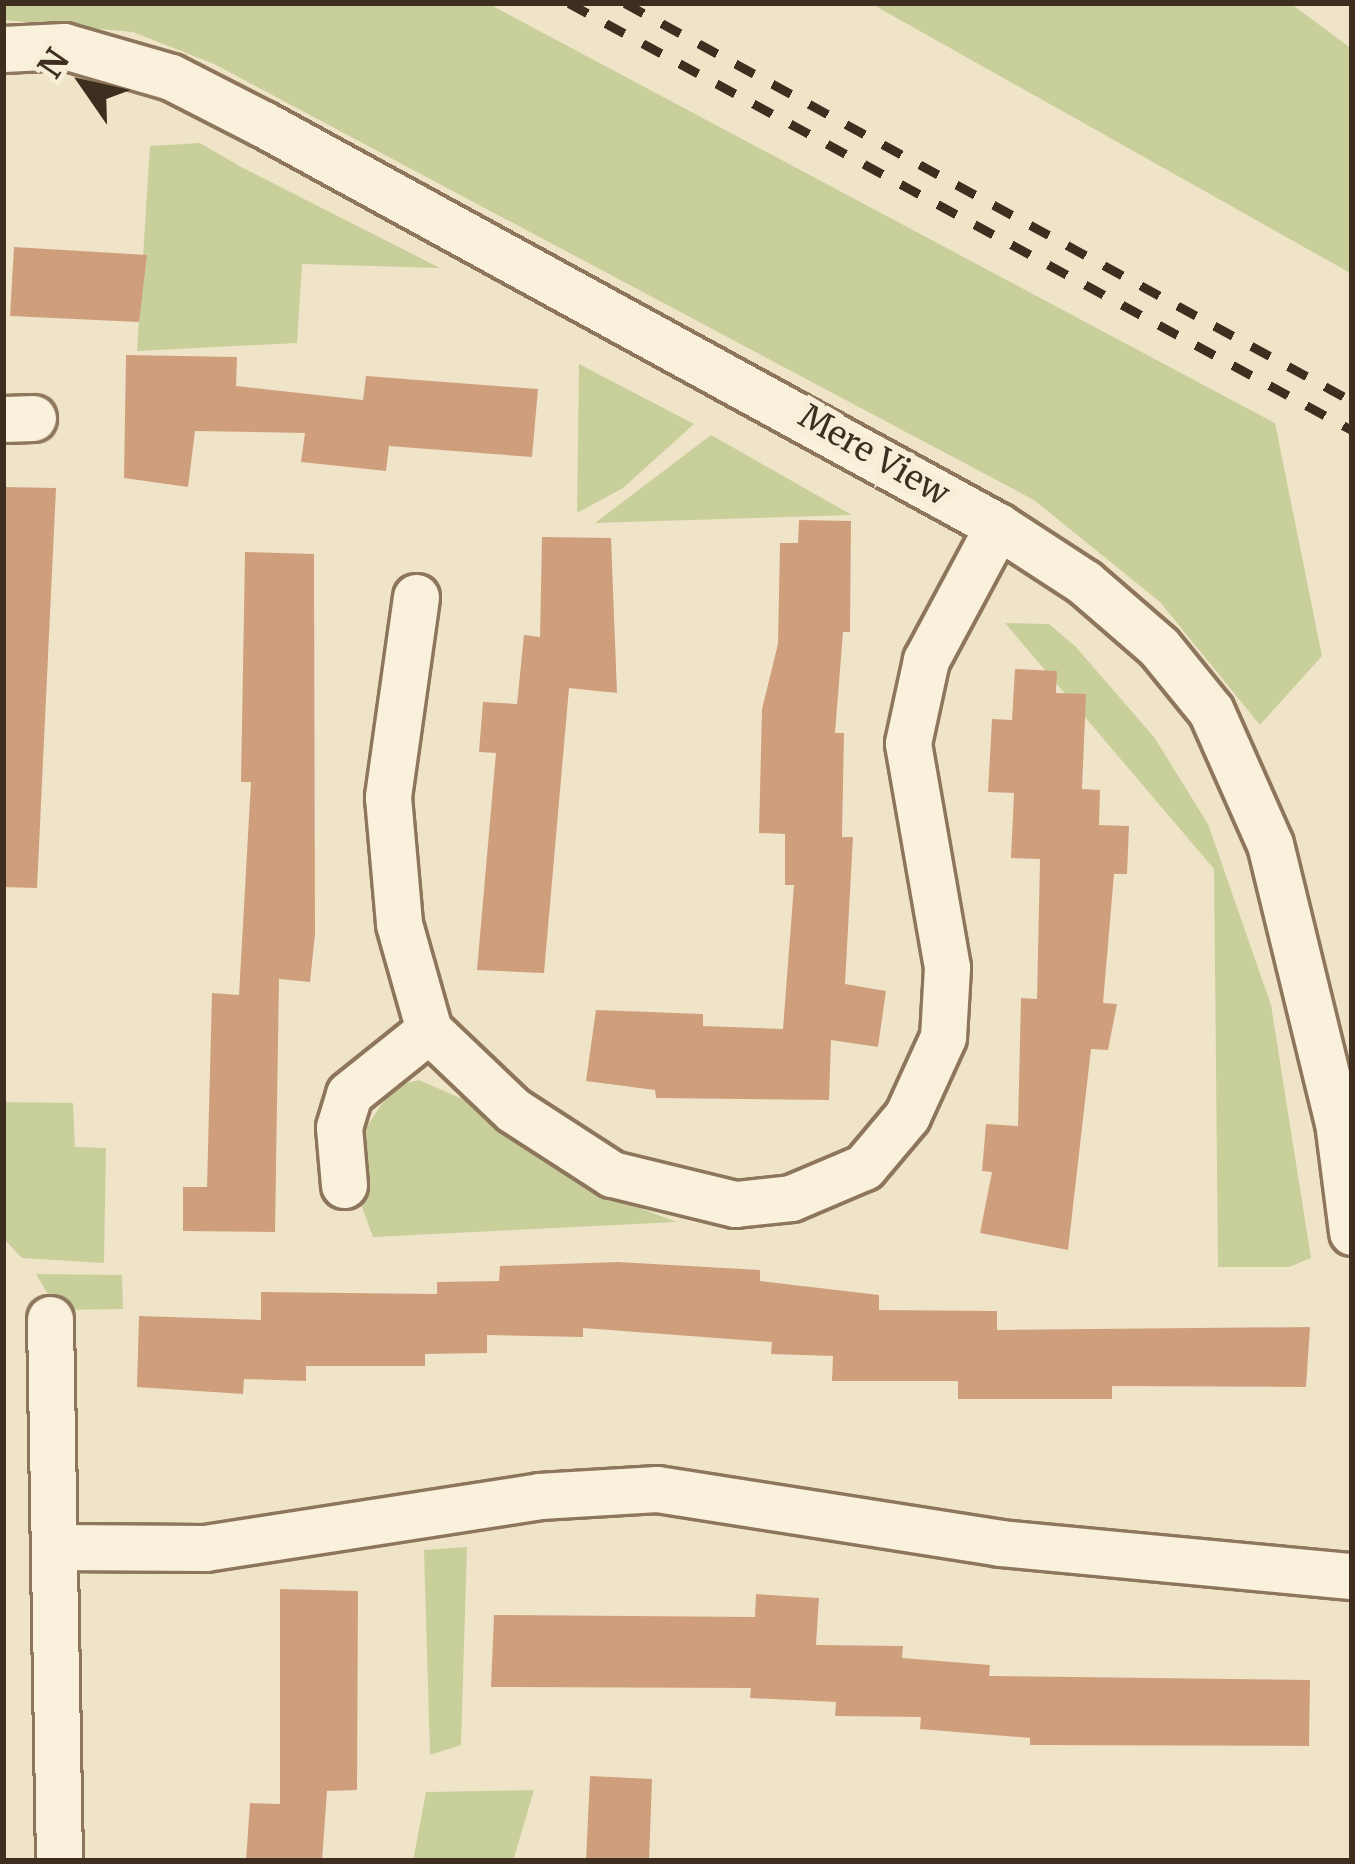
<!DOCTYPE html>
<style>
body{margin:0}
#map{position:relative;width:1355px;height:1864px;overflow:hidden;background:#f0e4c8;font-family:Merriweather,serif}
div>[style]{position:absolute}
[style*='--x']{left:calc(var(--x)*1px);top:calc(var(--y)*1px);width:calc(var(--w)*1px);rotate:calc(var(--a)*1deg)}
.green>*{inset:0;background:#c9cf9b}
.building>*{inset:0;background:#cf9f7d}
.roads{filter:drop-shadow(3px 0 #8d765c) drop-shadow(-3px 0 #8d765c) drop-shadow(0 3px #8d765c) drop-shadow(0 -3px #8d765c)}
.minor>*{height:45px;margin:-22.5px;padding:0 22.5px;transform-origin:22.5px;border-radius:22.5px;background:#faf1dc}
.rail>*{height:9px;margin-top:-4.5px;transform-origin:0;background:repeating-linear-gradient(90deg,#3d2e20 0 21px,transparent 0 42px)}
span{translate:-50% -50%;white-space:nowrap;text-align:center;line-height:1.15;-webkit-text-stroke:12px #f7eed8;paint-order:stroke}
.street-label{font-size:33px;color:#3d2e20}
.frame{position:absolute;inset:0;border:6px solid #3d2e20;pointer-events:none}
.north{position:absolute;left:24px;top:24px;width:120px;height:120px;-webkit-text-stroke:9px #f7eed8;paint-order:stroke;rotate:304deg;font-size:33px;font-weight:700;line-height:48px;text-align:center;color:#3d2e20}
.north::after{content:'';display:block;margin:auto;width:42px;height:54px;background:#3d2e20;clip-path:polygon(50% 0,100% 100%,50% 72%,0 100%)}
</style>
<div id="map">
<div class="green">
<div style="clip-path:polygon(3px 3px,487px 3px,1275px 423px,1322px 656px,1260px 725px,1160px 602px,1034px 500px,214px 64px,133px 32px,3px 20px)"></div>
<div style="clip-path:polygon(870px 3px,1290px 3px,1352px 49px,1352px 274px)"></div>
<div style="clip-path:polygon(200px 143px,241px 167px,440px 268px,302px 264px,297px 343px,137px 351px,150px 146px)"></div>
<div style="clip-path:polygon(579px 364px,694px 424px,623px 488px,577px 513px)"></div>
<div style="clip-path:polygon(711px 435px,852px 515px,595px 523px)"></div>
<div style="clip-path:polygon(1005px 623px,1049px 624px,1075px 646px,1154px 737px,1208px 824px,1271px 1005px,1311px 1258px,1289px 1267px,1218px 1267px,1214px 869px)"></div>
<div style="clip-path:polygon(419px 1080px,467px 1101px,583px 1187px,677px 1222px,373px 1237px,360px 1202px,361px 1135px,394px 1086px)"></div>
<div style="clip-path:polygon(3px 1102px,73px 1103px,75px 1147px,106px 1148px,104px 1263px,22px 1258px,3px 1238px)"></div>
<div style="clip-path:polygon(36px 1274px,122px 1275px,123px 1309px,57px 1310px)"></div>
<div style="clip-path:polygon(467px 1547px,461px 1745px,430px 1755px,424px 1550px)"></div>
<div style="clip-path:polygon(534px 1790px,513px 1861px,413px 1861px,426px 1792px)"></div>
</div>
<div class="building">
<div style="clip-path:polygon(14px 247px,147px 255px,139px 322px,10px 316px)"></div>
<div style="clip-path:polygon(126px 355px,237px 357px,236px 386px,363px 400px,366px 376px,538px 389px,532px 457px,389px 446px,386px 471px,301px 462px,305px 433px,195px 431px,188px 487px,124px 478px)"></div>
<div style="clip-path:polygon(3px 487px,56px 488px,37px 888px,3px 887px)"></div>
<div style="clip-path:polygon(799px 520px,851px 521px,850px 632px,843px 632px,835px 733px,844px 733px,842px 837px,853px 837px,845px 984px,886px 991px,878px 1047px,831px 1040px,829px 1100px,656px 1098px,655px 1090px,586px 1081px,596px 1010px,703px 1014px,703px 1026px,783px 1029px,794px 885px,785px 885px,785px 834px,759px 833px,762px 709px,778px 644px,780px 543px,798px 543px)"></div>
<div style="clip-path:polygon(542px 537px,611px 538px,617px 693px,569px 688px,544px 973px,477px 970px,496px 753px,479px 752px,483px 702px,517px 704px,524px 635px,540px 637px)"></div>
<div style="clip-path:polygon(245px 552px,314px 554px,315px 934px,310px 982px,279px 979px,275px 1232px,183px 1231px,183px 1187px,207px 1187px,212px 993px,239px 995px,251px 782px,241px 782px)"></div>
<div style="clip-path:polygon(1015px 669px,1057px 671px,1056px 693px,1086px 694px,1082px 789px,1100px 790px,1099px 825px,1129px 826px,1127px 874px,1114px 874px,1103px 1003px,1117px 1004px,1108px 1050px,1091px 1049px,1068px 1250px,980px 1233px,992px 1172px,982px 1171px,986px 1124px,1018px 1126px,1021px 998px,1037px 999px,1040px 859px,1011px 858px,1014px 793px,988px 792px,992px 719px,1012px 720px)"></div>
<div style="clip-path:polygon(618px 1262px,760px 1270px,760px 1281px,879px 1295px,879px 1310px,997px 1311px,997px 1330px,1310px 1327px,1306px 1387px,1112px 1386px,1112px 1399px,958px 1399px,958px 1381px,832px 1381px,833px 1356px,771px 1354px,772px 1342px,583px 1328px,583px 1337px,487px 1335px,487px 1353px,425px 1354px,425px 1366px,306px 1366px,306px 1381px,244px 1379px,243px 1394px,137px 1387px,139px 1316px,261px 1320px,261px 1292px,437px 1294px,437px 1282px,499px 1281px,500px 1266px)"></div>
<div style="clip-path:polygon(280px 1589px,358px 1591px,357px 1790px,327px 1791px,322px 1861px,246px 1861px,250px 1803px,280px 1804px)"></div>
<div style="clip-path:polygon(756px 1594px,819px 1598px,816px 1645px,903px 1646px,902px 1658px,990px 1665px,989px 1676px,1310px 1680px,1309px 1746px,1030px 1745px,1030px 1738px,920px 1729px,921px 1717px,835px 1716px,836px 1702px,750px 1698px,751px 1688px,491px 1687px,494px 1615px,755px 1617px)"></div>
<div style="clip-path:polygon(590px 1776px,652px 1779px,649px 1861px,586px 1861px)"></div>
</div>
<div class="roads">
<div class="minor">
<div style="--x:3;--y:49;--w:61;--a:-2.8"></div>
<div style="--x:64;--y:46;--w:111;--a:16.2"></div>
<div style="--x:171;--y:77;--w:103;--a:27.1"></div>
<div style="--x:263;--y:124;--w:838;--a:28.68"></div>
<div style="--x:998;--y:526;--w:103;--a:33.1"></div>
<div style="--x:1084;--y:582;--w:99;--a:40.9"></div>
<div style="--x:1159;--y:647;--w:82;--a:50.9"></div>
<div style="--x:1211;--y:711;--w:145;--a:66.1"></div>
<div style="--x:1270;--y:844;--w:286;--a:76.3"></div>
<div style="--x:1338;--y:1122;--w:111;--a:82.7"></div>
<div style="--x:3;--y:419;--w:30;--a:-2"></div>
<div style="--x:416;--y:597;--w:202;--a:98"></div>
<div style="--x:388;--y:797;--w:127;--a:85"></div>
<div style="--x:399;--y:924;--w:110;--a:74.2"></div>
<div style="--x:429;--y:1030;--w:116;--a:43.6"></div>
<div style="--x:513;--y:1110;--w:118;--a:32.9"></div>
<div style="--x:612;--y:1174;--w:127;--a:13.7"></div>
<div style="--x:735;--y:1204;--w:56;--a:-6.1"></div>
<div style="--x:791;--y:1198;--w:79;--a:-23"></div>
<div style="--x:864;--y:1167;--w:67;--a:-49.9"></div>
<div style="--x:907;--y:1116;--w:87;--a:-65.5"></div>
<div style="--x:943;--y:1037;--w:70;--a:-86.7"></div>
<div style="--x:947;--y:967;--w:227;--a:-99.9"></div>
<div style="--x:908;--y:743;--w:85;--a:-77.8"></div>
<div style="--x:926;--y:660;--w:152;--a:-61.8"></div>
<div style="--x:344;--y:1185;--w:58;--a:-94.9"></div>
<div style="--x:339;--y:1127;--w:34;--a:-73"></div>
<div style="--x:349;--y:1094;--w:102;--a:-38.7"></div>
<div style="--x:50;--y:1319;--w:542;--a:89.05"></div>
<div style="--x:55;--y:1547;--w:150;--a:0.4"></div>
<div style="--x:205;--y:1548;--w:338;--a:-8.8"></div>
<div style="--x:539;--y:1496;--w:118;--a:-3.4"></div>
<div style="--x:657;--y:1489;--w:347;--a:8.9"></div>
<div style="--x:1000;--y:1543;--w:354;--a:5.4"></div>
</div>
</div>
<div class="rail">
<div style="--x:569;--y:3;--w:892;--a:28.61"></div>
<div style="--x:625;--y:3;--w:829;--a:28.7"></div>
</div>
<div class="street-label">
<span style="left:874px;top:455px;rotate:30deg">Mere View</span>
</div>
<div class="frame"></div>
<div class="north">N</div>
</div>
